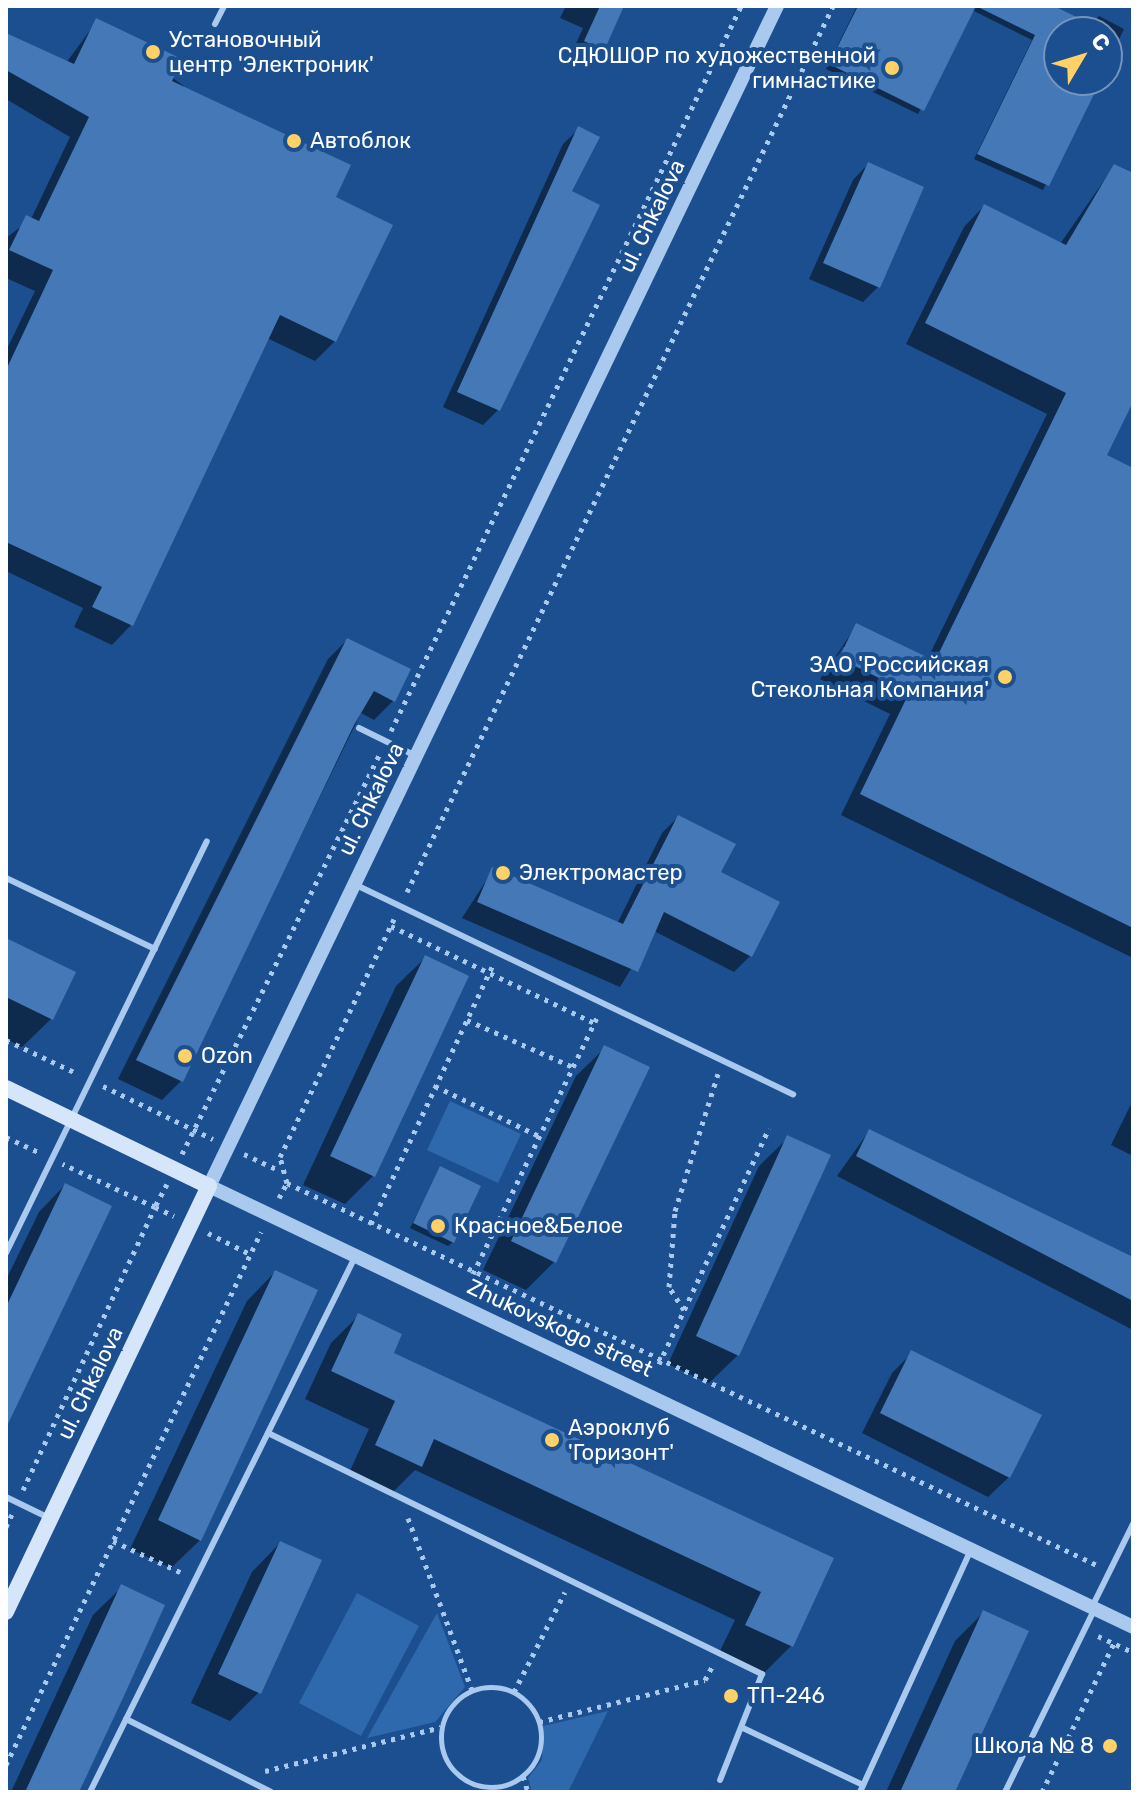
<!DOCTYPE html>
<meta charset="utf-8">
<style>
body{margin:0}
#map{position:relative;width:1139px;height:1798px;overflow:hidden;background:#1b4f8f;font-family:Rubik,sans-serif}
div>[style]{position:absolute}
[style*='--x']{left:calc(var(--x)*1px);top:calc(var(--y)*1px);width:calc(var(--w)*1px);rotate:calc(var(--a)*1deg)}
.green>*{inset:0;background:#2e69ad}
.shadow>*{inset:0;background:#0007}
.building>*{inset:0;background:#4478b7}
.path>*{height:5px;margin-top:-2.5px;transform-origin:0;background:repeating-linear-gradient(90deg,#a9c9ee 0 4px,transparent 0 10px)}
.path>.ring{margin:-2.5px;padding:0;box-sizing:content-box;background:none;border:5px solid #a9c9ee;border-radius:50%}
.service>*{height:6px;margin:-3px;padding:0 3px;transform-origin:3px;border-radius:3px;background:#a9c9ee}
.tertiary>*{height:14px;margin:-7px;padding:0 7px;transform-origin:7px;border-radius:7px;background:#a9c9ee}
.secondary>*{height:16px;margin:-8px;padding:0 8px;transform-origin:8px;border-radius:8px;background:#d6e6fa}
.dots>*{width:22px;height:22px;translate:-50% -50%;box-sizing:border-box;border:4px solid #1b4f8f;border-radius:50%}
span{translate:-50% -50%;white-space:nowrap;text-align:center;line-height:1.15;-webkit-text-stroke:8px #1b4f8f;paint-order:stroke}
.poi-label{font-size:22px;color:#fff}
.left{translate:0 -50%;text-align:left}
.right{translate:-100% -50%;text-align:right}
.street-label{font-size:22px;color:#fff}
.frame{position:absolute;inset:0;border:8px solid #fff;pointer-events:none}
.north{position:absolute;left:1043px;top:16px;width:80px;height:80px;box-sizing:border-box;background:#1b4f8f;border:2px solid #7695bc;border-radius:50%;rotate:52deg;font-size:22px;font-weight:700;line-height:32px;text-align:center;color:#fff}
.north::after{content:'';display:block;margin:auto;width:28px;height:36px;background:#ffd166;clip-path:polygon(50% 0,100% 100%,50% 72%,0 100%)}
</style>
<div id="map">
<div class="green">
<div style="clip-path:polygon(450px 1101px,521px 1134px,498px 1183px,427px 1150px)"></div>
<div style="clip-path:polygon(357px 1593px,419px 1626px,361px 1736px,299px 1703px)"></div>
<div style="clip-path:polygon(437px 1613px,465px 1687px,435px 1722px,367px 1738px)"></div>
<div style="clip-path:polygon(608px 1711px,568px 1792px,532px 1792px,528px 1778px,542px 1760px,543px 1726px)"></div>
</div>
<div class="shadow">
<div style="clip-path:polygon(566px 6px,622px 6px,587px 65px,570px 57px,583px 28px,560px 18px)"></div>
<div style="clip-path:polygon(857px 6px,1049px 6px,1091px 26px,1099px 16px,1124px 29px,1107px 64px,1107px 32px,1059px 32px,1059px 80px,1099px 80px,1043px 190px,974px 159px,1032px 40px,972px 10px,918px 114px,826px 69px)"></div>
<div style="clip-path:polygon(97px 21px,333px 198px,335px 341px,315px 361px,267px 338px,131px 625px,112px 645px,74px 627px,83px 608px,6px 571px,6px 351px,35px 291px,6px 278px,6px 238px,31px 219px,70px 137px,6px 99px,6px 35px,66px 63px)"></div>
<div style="clip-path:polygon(579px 129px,498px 410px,483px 425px,443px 407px,563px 144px)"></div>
<div style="clip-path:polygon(868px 164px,878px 287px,863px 302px,809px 279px,853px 180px)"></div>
<div style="clip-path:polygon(evenodd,1114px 166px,1133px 176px,1133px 397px,1104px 456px,1133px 470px,1133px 958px,841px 815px,890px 714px,820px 679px,857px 625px,927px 660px,1047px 414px,906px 344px,964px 227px,984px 206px,1060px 244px,1114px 166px,843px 647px,847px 647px,836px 668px,833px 667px,843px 647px)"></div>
<div style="clip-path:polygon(347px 640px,393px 701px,374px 720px,361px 713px,181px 1081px,162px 1100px,118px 1079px,328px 659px)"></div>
<div style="clip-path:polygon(678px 817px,719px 873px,750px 956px,734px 972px,654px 931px,620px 987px,462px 918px,493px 870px,617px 924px,662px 833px)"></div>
<div style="clip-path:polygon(6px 940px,51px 1019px,22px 1047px,6px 1039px)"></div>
<div style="clip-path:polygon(425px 958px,373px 1176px,345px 1204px,303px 1185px,396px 986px)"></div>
<div style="clip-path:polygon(605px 1048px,555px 1261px,526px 1290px,483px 1270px,576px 1076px)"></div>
<div style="clip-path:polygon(1133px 1100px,1133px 1156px,1111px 1145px)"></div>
<div style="clip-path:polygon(869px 1131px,1133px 1259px,1133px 1330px,837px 1176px)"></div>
<div style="clip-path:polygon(788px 1138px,738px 1355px,709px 1383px,668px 1364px,759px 1166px)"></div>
<div style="clip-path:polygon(440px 1169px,453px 1242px,448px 1246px,410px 1228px)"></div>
<div style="clip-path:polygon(65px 1185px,6px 1424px,6px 1280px,39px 1212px)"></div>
<div style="clip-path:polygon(275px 1272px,200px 1540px,171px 1568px,130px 1549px,247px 1301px)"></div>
<div style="clip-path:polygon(358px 1316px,391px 1354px,831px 1559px,791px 1646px,763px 1674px,719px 1653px,735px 1620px,415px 1470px,392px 1493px,349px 1473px,369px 1429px,305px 1399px,331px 1343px)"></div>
<div style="clip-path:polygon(912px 1353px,1009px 1477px,988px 1497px,862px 1433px,892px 1373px)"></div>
<div style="clip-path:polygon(280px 1543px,259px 1692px,230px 1721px,191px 1703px,252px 1572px)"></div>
<div style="clip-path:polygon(122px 1587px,77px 1792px,11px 1792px,93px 1615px)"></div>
<div style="clip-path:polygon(984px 1612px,953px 1792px,886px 1792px,955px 1641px)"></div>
</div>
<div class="building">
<div style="clip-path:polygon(600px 6px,624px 6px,604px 51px,584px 41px)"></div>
<div style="clip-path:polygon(858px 6px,1054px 6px,1107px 32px,1059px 32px,1059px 80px,1101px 80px,1049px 186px,977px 154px,1035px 35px,976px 6px,924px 111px,829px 64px)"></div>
<div style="clip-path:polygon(96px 18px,182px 59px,172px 81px,351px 165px,336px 197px,393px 225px,336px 342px,280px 315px,133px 626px,92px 607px,102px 587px,6px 542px,6px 370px,53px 270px,9px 250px,26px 215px,39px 221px,89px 117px,6px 70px,6px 33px,74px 64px)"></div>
<div style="clip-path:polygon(578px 126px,600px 137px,572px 191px,600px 205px,500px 411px,457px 392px)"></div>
<div style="clip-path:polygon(868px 162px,924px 187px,880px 288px,823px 263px)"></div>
<div style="clip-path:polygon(1114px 164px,1133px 173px,1133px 402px,1107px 455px,1133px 468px,1133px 928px,860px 794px,909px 693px,839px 658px,856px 623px,935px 661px,1066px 393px,925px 323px,984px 204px,1066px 245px)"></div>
<div style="clip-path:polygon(347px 638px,411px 669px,395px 702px,374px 691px,354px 725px,183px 1082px,136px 1060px)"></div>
<div style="clip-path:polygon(678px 815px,736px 844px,721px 872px,780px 902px,752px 957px,664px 912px,638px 972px,477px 902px,492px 867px,623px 924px)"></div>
<div style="clip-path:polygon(6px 938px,76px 972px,53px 1020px,6px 997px)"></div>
<div style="clip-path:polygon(425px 955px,469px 976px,375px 1177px,330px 1156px)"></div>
<div style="clip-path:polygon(604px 1045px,650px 1067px,556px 1263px,511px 1241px)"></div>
<div style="clip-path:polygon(869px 1129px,1133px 1257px,1133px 1301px,856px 1156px)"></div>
<div style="clip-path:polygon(787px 1135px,831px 1155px,739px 1356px,696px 1336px)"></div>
<div style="clip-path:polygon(440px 1166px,481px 1186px,454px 1243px,413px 1223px)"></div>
<div style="clip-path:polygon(65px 1183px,112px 1206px,6px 1428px,6px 1307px)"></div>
<div style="clip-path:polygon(275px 1270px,318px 1290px,201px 1541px,158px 1520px)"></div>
<div style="clip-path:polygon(358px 1313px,402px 1334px,394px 1353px,834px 1558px,793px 1647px,745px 1625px,761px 1592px,434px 1439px,422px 1467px,375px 1445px,395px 1401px,331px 1371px)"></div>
<div style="clip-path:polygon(911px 1350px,1042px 1415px,1010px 1478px,880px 1413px)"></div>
<div style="clip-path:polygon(280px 1541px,322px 1560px,261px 1694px,218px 1674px)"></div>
<div style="clip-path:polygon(121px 1584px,165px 1605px,123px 1698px,79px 1792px,25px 1792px)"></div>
<div style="clip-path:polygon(983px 1610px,1029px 1631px,955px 1792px,900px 1792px)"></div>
</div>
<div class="path">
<div style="--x:391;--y:731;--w:805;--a:-64.23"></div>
<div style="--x:407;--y:892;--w:983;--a:-64.32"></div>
<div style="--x:391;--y:926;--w:225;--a:25.5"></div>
<div style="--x:467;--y:1020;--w:116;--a:23.9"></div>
<div style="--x:6;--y:1040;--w:77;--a:25.2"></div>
<div style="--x:103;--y:1086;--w:122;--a:25.7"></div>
<div style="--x:435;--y:1086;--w:115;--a:25.7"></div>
<div style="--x:6;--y:1137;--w:38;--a:25"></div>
<div style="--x:182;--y:1154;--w:446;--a:-63.7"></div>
<div style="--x:244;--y:1154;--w:38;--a:25"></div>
<div style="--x:287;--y:1183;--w:896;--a:25.25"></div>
<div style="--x:167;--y:1184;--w:26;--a:118"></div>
<div style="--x:155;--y:1207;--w:21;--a:25"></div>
<div style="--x:279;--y:1198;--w:17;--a:-62"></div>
<div style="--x:287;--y:1183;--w:27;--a:-105"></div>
<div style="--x:280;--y:1157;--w:264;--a:-64.4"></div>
<div style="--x:371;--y:1224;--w:286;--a:-64.8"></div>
<div style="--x:208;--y:1233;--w:47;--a:26.6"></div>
<div style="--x:473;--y:1274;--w:288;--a:-64.2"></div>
<div style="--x:684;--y:1310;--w:27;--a:-123"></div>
<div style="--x:669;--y:1287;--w:76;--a:-85.5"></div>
<div style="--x:675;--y:1211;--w:144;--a:-72.6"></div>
<div style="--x:659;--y:1364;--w:260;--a:-65"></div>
<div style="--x:23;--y:1490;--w:312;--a:-65"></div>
<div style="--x:155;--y:1207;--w:102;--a:-154.9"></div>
<div style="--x:408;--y:1518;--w:184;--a:69.6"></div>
<div style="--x:6;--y:1527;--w:14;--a:-65"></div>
<div style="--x:113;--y:1541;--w:78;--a:24.9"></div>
<div style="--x:1098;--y:1636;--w:38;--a:25"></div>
<div class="ring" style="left:441px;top:1687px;width:95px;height:95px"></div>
<div style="--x:514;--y:1692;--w:112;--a:-63"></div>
<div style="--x:539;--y:1722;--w:171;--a:-14.2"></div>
<div style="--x:705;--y:1680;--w:17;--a:-62"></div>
<div style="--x:6;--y:1765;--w:591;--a:-64.43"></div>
<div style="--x:265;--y:1771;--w:181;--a:-14"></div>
<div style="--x:523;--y:1776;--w:17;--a:73"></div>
<div style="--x:1042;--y:1792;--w:165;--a:-64.2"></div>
</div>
<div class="service">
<div style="--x:215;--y:24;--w:20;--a:-63"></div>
<div style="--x:359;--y:728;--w:64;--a:26.2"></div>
<div style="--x:6;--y:878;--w:165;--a:25.5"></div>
<div style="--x:354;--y:884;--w:487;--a:25.6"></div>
<div style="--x:6;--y:1253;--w:458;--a:-64"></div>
<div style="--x:268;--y:1433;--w:550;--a:26.01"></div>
<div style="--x:762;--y:1674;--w:114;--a:111.6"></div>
<div style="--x:6;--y:1497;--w:48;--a:26"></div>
<div style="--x:1092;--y:1607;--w:93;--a:-63.7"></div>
<div style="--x:126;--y:1719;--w:162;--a:26.7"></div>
<div style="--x:743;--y:1728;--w:133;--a:25.4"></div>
<div style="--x:90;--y:1792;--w:597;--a:-63.65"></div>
<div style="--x:860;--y:1792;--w:264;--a:-65.4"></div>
<div style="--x:1005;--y:1792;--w:205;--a:-63.9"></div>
</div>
<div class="tertiary">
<div style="--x:777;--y:6;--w:1310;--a:115.7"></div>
<div style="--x:209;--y:1186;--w:1024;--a:25.51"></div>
</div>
<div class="secondary">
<div style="--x:6;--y:1088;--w:225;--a:25.8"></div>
<div style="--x:209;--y:1186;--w:472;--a:115.5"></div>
</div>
<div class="dots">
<div style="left:153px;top:52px;background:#ffd166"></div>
<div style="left:892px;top:68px;background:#ffd166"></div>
<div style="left:294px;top:141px;background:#ffd166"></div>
<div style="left:1005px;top:677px;background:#ffd166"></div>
<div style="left:503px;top:873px;background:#ffd166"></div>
<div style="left:185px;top:1056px;background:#ffd166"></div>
<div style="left:438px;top:1226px;background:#ffd166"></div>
<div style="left:552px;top:1440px;background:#ffd166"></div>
<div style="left:731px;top:1696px;background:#ffd166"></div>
<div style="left:1110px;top:1746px;background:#ffd166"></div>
</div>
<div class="poi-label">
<span class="left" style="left:169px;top:52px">Установочный<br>центр 'Электроник'</span>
<span class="right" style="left:876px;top:68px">СДЮШОР по художественной<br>гимнастике</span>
<span class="left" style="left:310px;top:141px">Автоблок</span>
<span class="right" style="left:989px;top:677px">ЗАО 'Российская<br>Стекольная Компания'</span>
<span class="left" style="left:519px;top:873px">Электромастер</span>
<span class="left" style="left:201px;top:1056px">Ozon</span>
<span class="left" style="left:454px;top:1226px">Красное&amp;Белое</span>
<span class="left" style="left:568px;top:1440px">Аэроклуб<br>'Горизонт'</span>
<span class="left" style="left:747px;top:1696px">ТП-246</span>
<span class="right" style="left:1094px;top:1746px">Школа № 8</span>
</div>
<div class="street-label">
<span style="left:652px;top:216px;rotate:-64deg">ul. Chkalova</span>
<span style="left:371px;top:799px;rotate:-64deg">ul. Chkalova</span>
<span style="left:560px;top:1328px;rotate:25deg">Zhukovskogo street</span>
<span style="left:90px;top:1383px;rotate:-64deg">ul. Chkalova</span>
</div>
<div class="frame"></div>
<div class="north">С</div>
</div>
